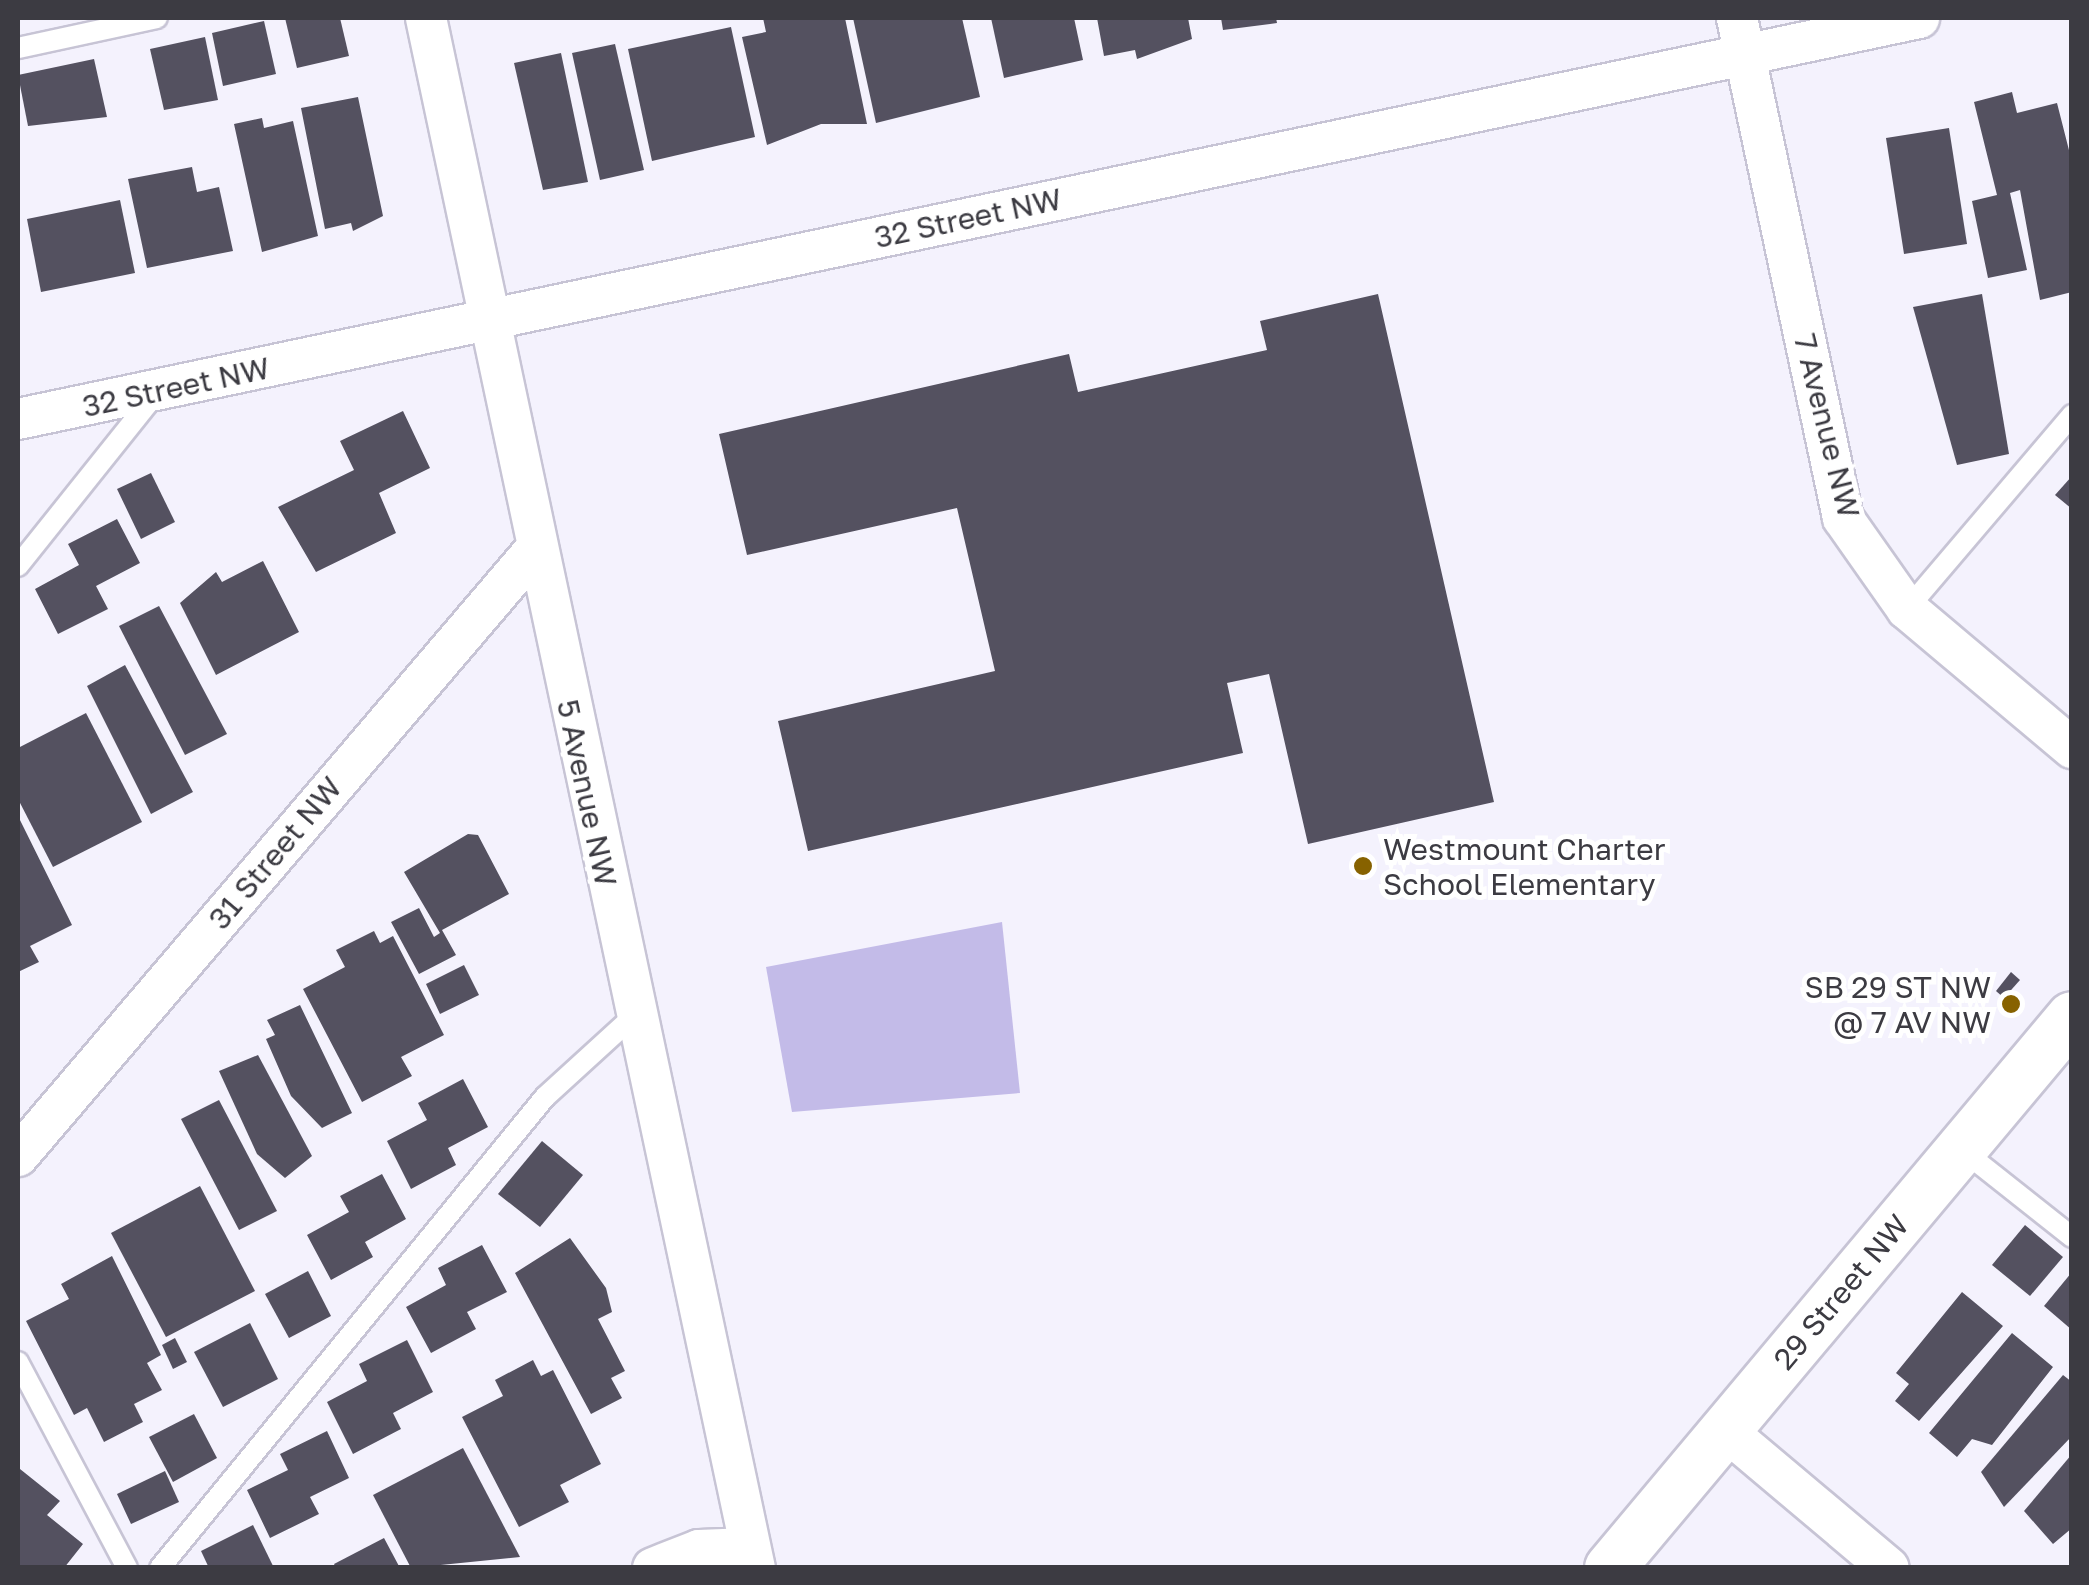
<!DOCTYPE html>
<style>
body{margin:0}
#map{position:relative;width:2089px;height:1585px;overflow:hidden;background:#f4f2fd;font-family:"Golos Text",sans-serif}
div>[style]{position:absolute}
[style*='--x']{left:calc(var(--x)*1px);top:calc(var(--y)*1px);width:calc(var(--w)*1px);rotate:calc(var(--a)*1deg)}
.green>*{inset:0;background:#c3bbe8}
.building>*{inset:0;background:#545160}
.roads{filter:drop-shadow(2px 0 #c7c4d5) drop-shadow(-2px 0 #c7c4d5) drop-shadow(0 2px #c7c4d5) drop-shadow(0 -2px #c7c4d5)}
.service>*{height:20px;margin:-10px;padding:0 10px;transform-origin:10px;border-radius:10px;background:#fff}
.minor>*{height:40px;margin:-20px;padding:0 20px;transform-origin:20px;border-radius:20px;background:#fff}
.tertiary>*{height:50px;margin:-25px;padding:0 25px;transform-origin:25px;border-radius:25px;background:#fff}
.dots>*{width:28px;height:28px;translate:-50% -50%;box-sizing:border-box;border:5px solid #fff;border-radius:50%}
span{translate:-50% -50%;white-space:nowrap;text-align:center;line-height:1.15;-webkit-text-stroke:10px #fff;paint-order:stroke}
.street-label{font-size:30px;color:#3c3b42}
.poi-label{font-size:30px;color:#3c3b42}
.left{translate:0 -50%;text-align:left}
.right{translate:-100% -50%;text-align:right}
.frame{position:absolute;inset:0;border:20px solid #3c3b42;pointer-events:none}
</style>
<div id="map">
<div class="green">
<div style="clip-path:polygon(1002px 922px,1020px 1093px,792px 1112px,766px 967px)"></div>
</div>
<div class="building">
<div style="clip-path:polygon(285px 18px,340px 18px,349px 56px,297px 68px)"></div>
<div style="clip-path:polygon(763px 18px,845px 18px,867px 124px,821px 124px,767px 145px,742px 37px,766px 32px)"></div>
<div style="clip-path:polygon(853px 18px,962px 18px,980px 97px,876px 123px)"></div>
<div style="clip-path:polygon(991px 18px,1074px 18px,1083px 60px,1004px 78px)"></div>
<div style="clip-path:polygon(1097px 18px,1188px 18px,1192px 39px,1137px 59px,1135px 50px,1104px 56px)"></div>
<div style="clip-path:polygon(1221px 18px,1276px 18px,1277px 23px,1223px 30px)"></div>
<div style="clip-path:polygon(264px 21px,276px 74px,223px 86px,212px 33px)"></div>
<div style="clip-path:polygon(731px 27px,755px 137px,652px 161px,628px 49px)"></div>
<div style="clip-path:polygon(205px 37px,218px 100px,164px 110px,150px 49px)"></div>
<div style="clip-path:polygon(615px 44px,644px 170px,600px 180px,572px 53px)"></div>
<div style="clip-path:polygon(561px 53px,588px 182px,543px 190px,514px 63px)"></div>
<div style="clip-path:polygon(94px 59px,107px 117px,28px 126px,18px 75px)"></div>
<div style="clip-path:polygon(2012px 92px,2017px 113px,2057px 103px,2072px 162px,2072px 292px,2040px 300px,2020px 190px,2010px 193px,2027px 270px,1988px 278px,1972px 201px,1997px 195px,1974px 102px)"></div>
<div style="clip-path:polygon(358px 97px,383px 216px,353px 231px,351px 223px,325px 229px,301px 108px)"></div>
<div style="clip-path:polygon(262px 118px,264px 128px,293px 121px,318px 236px,262px 252px,234px 124px)"></div>
<div style="clip-path:polygon(1949px 128px,1967px 244px,1904px 254px,1886px 138px)"></div>
<div style="clip-path:polygon(192px 167px,197px 192px,219px 187px,233px 251px,147px 268px,128px 179px)"></div>
<div style="clip-path:polygon(120px 200px,135px 273px,41px 292px,27px 219px)"></div>
<div style="clip-path:polygon(1378px 294px,1494px 802px,1308px 844px,1269px 674px,1227px 683px,1243px 753px,808px 851px,778px 721px,995px 671px,957px 508px,747px 555px,719px 434px,1069px 354px,1078px 392px,1267px 350px,1260px 321px)"></div>
<div style="clip-path:polygon(1982px 294px,2009px 454px,1957px 465px,1913px 307px)"></div>
<div style="clip-path:polygon(403px 411px,430px 468px,379px 493px,396px 533px,316px 572px,278px 507px,354px 470px,340px 441px)"></div>
<div style="clip-path:polygon(151px 473px,175px 522px,141px 539px,117px 489px)"></div>
<div style="clip-path:polygon(2072px 476px,2072px 509px,2055px 495px)"></div>
<div style="clip-path:polygon(117px 519px,140px 563px,96px 586px,108px 609px,58px 634px,35px 589px,79px 565px,68px 544px)"></div>
<div style="clip-path:polygon(263px 561px,299px 632px,216px 675px,180px 603px,216px 572px,222px 582px)"></div>
<div style="clip-path:polygon(159px 606px,227px 734px,185px 755px,119px 626px)"></div>
<div style="clip-path:polygon(125px 665px,193px 792px,151px 814px,87px 686px)"></div>
<div style="clip-path:polygon(86px 713px,142px 822px,53px 867px,18px 799px,18px 748px)"></div>
<div style="clip-path:polygon(18px 816px,72px 925px,30px 946px,39px 962px,18px 972px)"></div>
<div style="clip-path:polygon(468px 834px,478px 835px,509px 894px,442px 930px,456px 955px,419px 974px,391px 922px,419px 908px,434px 937px,440px 933px,404px 872px)"></div>
<div style="clip-path:polygon(374px 931px,380px 943px,393px 936px,444px 1035px,401px 1057px,412px 1076px,362px 1102px,303px 989px,345px 967px,336px 950px)"></div>
<div style="clip-path:polygon(464px 965px,479px 995px,440px 1014px,426px 984px)"></div>
<div style="clip-path:polygon(2011px 972px,2020px 980px,2004px 998px,1996px 991px)"></div>
<div style="clip-path:polygon(300px 1005px,352px 1113px,322px 1128px,291px 1096px,266px 1039px,275px 1035px,267px 1020px)"></div>
<div style="clip-path:polygon(258px 1055px,312px 1156px,285px 1178px,257px 1154px,219px 1071px)"></div>
<div style="clip-path:polygon(463px 1079px,488px 1127px,448px 1148px,456px 1165px,411px 1189px,387px 1141px,427px 1120px,418px 1103px)"></div>
<div style="clip-path:polygon(219px 1100px,277px 1211px,239px 1230px,181px 1119px)"></div>
<div style="clip-path:polygon(542px 1141px,583px 1175px,540px 1227px,498px 1194px)"></div>
<div style="clip-path:polygon(382px 1174px,406px 1219px,365px 1242px,373px 1257px,331px 1280px,307px 1235px,349px 1212px,340px 1196px)"></div>
<div style="clip-path:polygon(200px 1186px,255px 1291px,166px 1337px,111px 1233px)"></div>
<div style="clip-path:polygon(2025px 1225px,2063px 1257px,2030px 1296px,1992px 1265px)"></div>
<div style="clip-path:polygon(570px 1238px,606px 1288px,612px 1312px,598px 1319px,625px 1371px,611px 1378px,622px 1398px,591px 1414px,515px 1273px)"></div>
<div style="clip-path:polygon(482px 1245px,507px 1292px,467px 1312px,476px 1329px,431px 1353px,406px 1307px,446px 1285px,438px 1268px)"></div>
<div style="clip-path:polygon(112px 1256px,161px 1355px,147px 1363px,162px 1390px,134px 1404px,143px 1422px,104px 1442px,87px 1408px,74px 1415px,26px 1321px,69px 1299px,61px 1284px)"></div>
<div style="clip-path:polygon(308px 1271px,331px 1316px,289px 1338px,265px 1294px)"></div>
<div style="clip-path:polygon(2072px 1272px,2072px 1330px,2044px 1306px)"></div>
<div style="clip-path:polygon(1962px 1292px,2003px 1326px,1919px 1421px,1895px 1401px,1909px 1384px,1896px 1373px)"></div>
<div style="clip-path:polygon(250px 1323px,278px 1379px,223px 1407px,194px 1352px)"></div>
<div style="clip-path:polygon(2012px 1333px,2053px 1367px,1992px 1445px,1972px 1439px,1957px 1457px,1929px 1433px)"></div>
<div style="clip-path:polygon(175px 1338px,187px 1362px,173px 1369px,162px 1345px)"></div>
<div style="clip-path:polygon(407px 1340px,433px 1392px,393px 1413px,401px 1429px,353px 1454px,327px 1402px,367px 1381px,359px 1364px)"></div>
<div style="clip-path:polygon(533px 1360px,541px 1376px,553px 1370px,601px 1464px,560px 1485px,569px 1502px,519px 1527px,462px 1417px,503px 1396px,495px 1380px)"></div>
<div style="clip-path:polygon(2063px 1375px,2072px 1382px,2072px 1436px,2004px 1507px,1981px 1472px)"></div>
<div style="clip-path:polygon(194px 1414px,217px 1458px,173px 1482px,149px 1437px)"></div>
<div style="clip-path:polygon(327px 1431px,349px 1478px,310px 1497px,319px 1514px,270px 1538px,247px 1490px,288px 1470px,280px 1454px)"></div>
<div style="clip-path:polygon(463px 1448px,520px 1557px,411px 1568px,373px 1495px)"></div>
<div style="clip-path:polygon(2072px 1454px,2072px 1528px,2053px 1544px,2024px 1511px)"></div>
<div style="clip-path:polygon(20px 1469px,60px 1501px,47px 1515px,83px 1544px,64px 1568px,18px 1566px)"></div>
<div style="clip-path:polygon(165px 1471px,179px 1502px,131px 1524px,117px 1494px)"></div>
<div style="clip-path:polygon(253px 1525px,274px 1568px,209px 1568px,201px 1551px)"></div>
<div style="clip-path:polygon(384px 1538px,400px 1568px,336px 1568px,334px 1564px)"></div>
</div>
<div class="roads">
<div class="service">
<div style="--x:18;--y:48;--w:142;--a:-12.2"></div>
<div style="--x:18;--y:566;--w:223;--a:-51.4"></div>
<div style="--x:1907;--y:609;--w:255;--a:-49.6"></div>
<div style="--x:1961;--y:1149;--w:142;--a:38.4"></div>
<div style="--x:18;--y:1362;--w:233;--a:62.1"></div>
<div style="--x:160;--y:1568;--w:608;--a:-50.74"></div>
<div style="--x:545;--y:1097;--w:123;--a:-42.4"></div>
</div>
<div class="minor">
<div style="--x:426;--y:18;--w:1585;--a:78.02"></div>
<div style="--x:1737;--y:18;--w:511;--a:78.03"></div>
<div style="--x:1843;--y:518;--w:111;--a:54.9"></div>
<div style="--x:1907;--y:609;--w:216;--a:40.1"></div>
<div style="--x:18;--y:419;--w:1943;--a:-11.91"></div>
<div style="--x:18;--y:1156;--w:795;--a:-49.54"></div>
<div style="--x:1725;--y:1430;--w:214;--a:40.1"></div>
<div style="--x:653;--y:1568;--w:49;--a:-21.4"></div>
<div style="--x:699;--y:1550;--w:50;--a:-2.3"></div>
</div>
<div class="tertiary">
<div style="--x:1610;--y:1568;--w:719;--a:-50.02"></div>
</div>
</div>
<div class="dots">
<div style="left:1363px;top:866px;background:#876200"></div>
<div style="left:2011px;top:1004px;background:#876200"></div>
</div>
<div class="street-label">
<span style="left:968px;top:218px;rotate:-12deg">32 Street NW</span>
<span style="left:176px;top:387px;rotate:-12deg">32 Street NW</span>
<span style="left:1827px;top:426px;rotate:76deg">7 Avenue NW</span>
<span style="left:587px;top:793px;rotate:78deg">5 Avenue NW</span>
<span style="left:275px;top:853px;rotate:-50deg">31 Street NW</span>
<span style="left:1841px;top:1292px;rotate:-50deg">29 Street NW</span>
</div>
<div class="poi-label">
<span class="left" style="left:1383px;top:866px">Westmount Charter<br>School Elementary</span>
<span class="right" style="left:1991px;top:1004px">SB 29 ST NW<br>@ 7 AV NW</span>
</div>
<div class="frame"></div>
</div>
